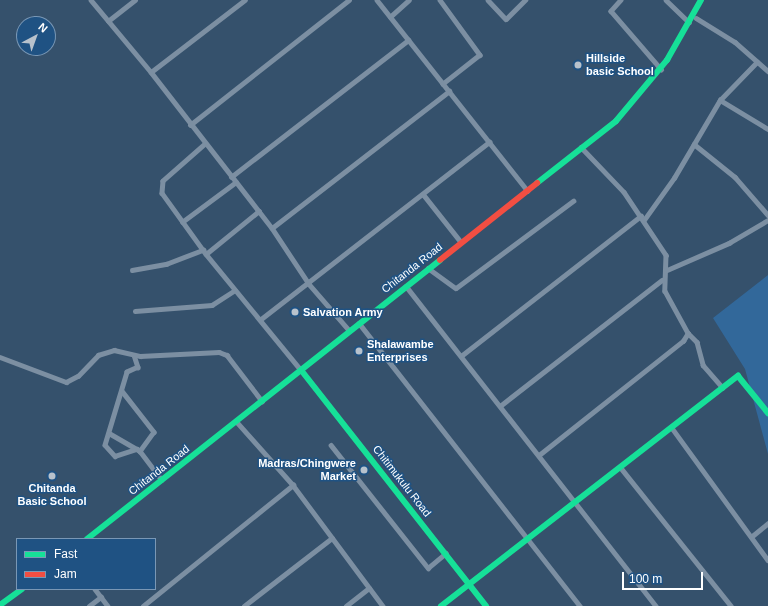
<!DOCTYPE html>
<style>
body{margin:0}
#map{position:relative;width:768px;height:606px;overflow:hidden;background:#35516c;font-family:Arial,sans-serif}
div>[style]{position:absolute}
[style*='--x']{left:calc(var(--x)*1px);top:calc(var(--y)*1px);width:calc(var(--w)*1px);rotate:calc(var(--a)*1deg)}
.green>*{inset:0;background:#32689a}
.street>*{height:4.5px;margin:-2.25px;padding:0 2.25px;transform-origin:2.25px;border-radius:2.25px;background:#7c8fa2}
.fast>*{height:6px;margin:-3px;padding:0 3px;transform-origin:3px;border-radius:3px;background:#16e098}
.jam>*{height:6px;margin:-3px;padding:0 3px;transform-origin:3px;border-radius:3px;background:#f24e42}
.dots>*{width:11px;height:11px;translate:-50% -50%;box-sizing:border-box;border:2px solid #1f5283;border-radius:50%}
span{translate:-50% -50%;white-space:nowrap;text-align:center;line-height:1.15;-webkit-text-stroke:3px #1f5283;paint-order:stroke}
.poi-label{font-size:11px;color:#fff;font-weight:700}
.left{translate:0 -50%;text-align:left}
.right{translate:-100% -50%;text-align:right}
.street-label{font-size:11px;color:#fff}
.legend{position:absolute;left:16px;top:538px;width:140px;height:52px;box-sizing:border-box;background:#1f5283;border:1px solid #7997b5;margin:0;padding:5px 7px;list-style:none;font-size:12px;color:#fff}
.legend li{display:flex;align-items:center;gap:8px;height:20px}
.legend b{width:20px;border:1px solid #7997b5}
.north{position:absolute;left:16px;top:16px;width:40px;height:40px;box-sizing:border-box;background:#1f5283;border:1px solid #7997b5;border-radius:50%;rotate:41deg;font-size:11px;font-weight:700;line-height:16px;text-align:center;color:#fff}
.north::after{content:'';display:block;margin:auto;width:14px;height:18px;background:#b8c2cc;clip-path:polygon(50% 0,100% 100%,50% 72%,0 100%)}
.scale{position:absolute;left:622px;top:572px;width:81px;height:18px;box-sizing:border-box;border:2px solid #fff;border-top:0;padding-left:5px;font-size:12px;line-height:14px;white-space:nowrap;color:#fff;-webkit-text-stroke:3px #1f5283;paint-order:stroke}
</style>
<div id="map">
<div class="green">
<div style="clip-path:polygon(768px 275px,768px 454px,745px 369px,713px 318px)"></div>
</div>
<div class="street">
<div style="--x:91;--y:0;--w:94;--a:50.2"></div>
<div style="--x:151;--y:72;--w:197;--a:52.2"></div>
<div style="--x:272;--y:228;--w:67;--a:56.5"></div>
<div style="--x:309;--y:284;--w:61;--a:49"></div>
<div style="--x:377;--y:0;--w:243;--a:51.7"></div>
<div style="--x:440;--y:0;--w:68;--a:54"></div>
<div style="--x:480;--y:55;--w:47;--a:141.9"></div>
<div style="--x:488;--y:0;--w:26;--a:47"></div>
<div style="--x:506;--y:19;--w:27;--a:-45"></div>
<div style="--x:621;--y:0;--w:15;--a:132"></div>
<div style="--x:611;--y:11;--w:77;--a:49.2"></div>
<div style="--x:666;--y:0;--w:32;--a:44"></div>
<div style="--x:390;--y:17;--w:25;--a:-42"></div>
<div style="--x:696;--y:18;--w:46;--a:31.6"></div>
<div style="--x:735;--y:42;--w:44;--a:41.3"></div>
<div style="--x:108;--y:21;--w:34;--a:-38"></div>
<div style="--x:151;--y:72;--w:118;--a:-37.5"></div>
<div style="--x:720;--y:100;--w:56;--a:31.1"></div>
<div style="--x:190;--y:125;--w:202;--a:-38.2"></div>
<div style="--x:205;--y:144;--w:56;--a:138.6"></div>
<div style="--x:163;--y:181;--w:12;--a:95"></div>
<div style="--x:162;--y:193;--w:75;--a:54.2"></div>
<div style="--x:206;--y:254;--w:150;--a:50.7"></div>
<div style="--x:694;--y:144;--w:53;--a:38.8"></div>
<div style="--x:735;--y:177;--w:50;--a:49"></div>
<div style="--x:581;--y:147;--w:62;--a:46.3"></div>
<div style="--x:624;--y:192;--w:76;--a:56.3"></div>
<div style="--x:666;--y:255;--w:36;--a:92"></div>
<div style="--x:665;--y:291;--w:48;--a:61.3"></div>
<div style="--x:688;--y:333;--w:13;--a:45"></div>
<div style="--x:697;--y:342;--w:24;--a:75"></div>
<div style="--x:703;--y:365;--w:30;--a:49"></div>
<div style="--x:231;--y:177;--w:224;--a:-37.7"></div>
<div style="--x:423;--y:194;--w:61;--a:51.6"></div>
<div style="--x:644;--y:220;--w:52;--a:-54.5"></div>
<div style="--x:674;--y:178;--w:91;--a:-59.5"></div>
<div style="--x:720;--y:100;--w:53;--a:-45.8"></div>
<div style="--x:182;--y:222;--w:67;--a:-36.5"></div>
<div style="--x:272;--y:228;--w:224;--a:-37.7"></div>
<div style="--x:206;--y:254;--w:68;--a:-39.1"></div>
<div style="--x:428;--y:268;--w:34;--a:36"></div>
<div style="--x:456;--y:288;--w:146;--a:-36.6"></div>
<div style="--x:132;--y:270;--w:35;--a:-10"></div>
<div style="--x:166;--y:264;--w:40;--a:-21"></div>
<div style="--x:667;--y:270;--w:68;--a:-23.5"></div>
<div style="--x:729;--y:243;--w:45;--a:-30.5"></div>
<div style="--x:406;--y:286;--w:406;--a:52"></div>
<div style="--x:135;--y:311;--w:77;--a:-4.5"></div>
<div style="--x:212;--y:305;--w:27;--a:-33"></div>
<div style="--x:261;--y:319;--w:289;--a:-37.8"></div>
<div style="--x:359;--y:323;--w:359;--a:52"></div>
<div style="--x:134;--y:355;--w:13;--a:72"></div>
<div style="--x:138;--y:367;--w:12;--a:156"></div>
<div style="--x:127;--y:372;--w:76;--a:106.8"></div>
<div style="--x:105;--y:445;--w:15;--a:48"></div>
<div style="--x:115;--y:456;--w:23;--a:-18"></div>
<div style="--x:461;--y:356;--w:228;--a:-37.9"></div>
<div style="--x:0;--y:357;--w:71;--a:20.7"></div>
<div style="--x:66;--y:382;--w:13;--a:-27"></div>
<div style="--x:78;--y:376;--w:29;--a:-46"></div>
<div style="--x:98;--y:355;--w:17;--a:-17"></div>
<div style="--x:114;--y:350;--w:27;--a:13"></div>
<div style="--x:140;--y:356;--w:79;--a:-2.9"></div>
<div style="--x:219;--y:352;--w:9;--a:21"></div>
<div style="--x:227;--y:355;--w:58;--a:52.7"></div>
<div style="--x:122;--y:391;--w:52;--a:52"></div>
<div style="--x:154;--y:432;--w:24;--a:126"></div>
<div style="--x:500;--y:406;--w:205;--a:-37.9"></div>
<div style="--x:236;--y:421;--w:86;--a:48.3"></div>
<div style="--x:293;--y:485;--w:151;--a:53.4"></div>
<div style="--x:672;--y:428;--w:163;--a:54"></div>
<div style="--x:109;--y:433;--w:36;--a:30"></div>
<div style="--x:140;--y:451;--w:36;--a:53"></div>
<div style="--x:331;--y:445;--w:157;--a:51.7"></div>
<div style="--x:428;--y:568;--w:23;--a:-40"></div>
<div style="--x:539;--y:455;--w:184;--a:-38.4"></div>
<div style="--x:683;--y:341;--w:9;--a:-58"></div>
<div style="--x:621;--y:468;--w:176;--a:51.4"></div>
<div style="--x:751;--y:537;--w:22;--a:-39"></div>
<div style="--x:95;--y:589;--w:21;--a:53"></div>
<div style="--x:89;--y:606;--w:15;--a:-37"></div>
<div style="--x:143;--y:606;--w:193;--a:-38.9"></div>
<div style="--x:244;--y:606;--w:111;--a:-37.7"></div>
<div style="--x:346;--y:606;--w:29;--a:-38"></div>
</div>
<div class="fast">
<div style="--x:537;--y:183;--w:100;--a:-38.1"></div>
<div style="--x:616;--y:121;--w:80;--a:-50.1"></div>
<div style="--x:667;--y:60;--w:69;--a:-60.5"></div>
<div style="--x:301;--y:370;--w:300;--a:51.9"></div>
<div style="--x:87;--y:539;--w:450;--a:-38.3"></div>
<div style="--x:0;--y:605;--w:27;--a:-36"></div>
<div style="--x:441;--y:606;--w:376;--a:-37.8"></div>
<div style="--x:738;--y:376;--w:48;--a:51"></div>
</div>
<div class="jam">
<div style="--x:440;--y:260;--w:124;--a:-38.4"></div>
</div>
<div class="dots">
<div style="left:578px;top:65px;background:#b8c2cc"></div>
<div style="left:295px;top:312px;background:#b8c2cc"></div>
<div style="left:359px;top:351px;background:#b8c2cc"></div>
<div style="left:364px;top:470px;background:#b8c2cc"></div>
<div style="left:52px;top:476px;background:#b8c2cc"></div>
</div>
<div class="poi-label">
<span class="left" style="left:586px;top:65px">Hillside<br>basic School</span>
<span class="left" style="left:303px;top:312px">Salvation Army</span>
<span class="left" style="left:367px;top:351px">Shalawambe<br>Enterprises</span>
<span class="right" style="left:356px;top:470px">Madras/Chingwere<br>Market</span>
<span style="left:52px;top:495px">Chitanda<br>Basic School</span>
</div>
<div class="street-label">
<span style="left:412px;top:268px;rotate:-38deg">Chitanda Road</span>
<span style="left:159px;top:470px;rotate:-38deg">Chitanda Road</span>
<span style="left:402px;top:481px;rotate:52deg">Chitimukulu Road</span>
</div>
<ul class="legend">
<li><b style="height:5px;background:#16e098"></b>Fast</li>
<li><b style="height:5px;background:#f24e42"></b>Jam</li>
</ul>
<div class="north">N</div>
<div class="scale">100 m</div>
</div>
